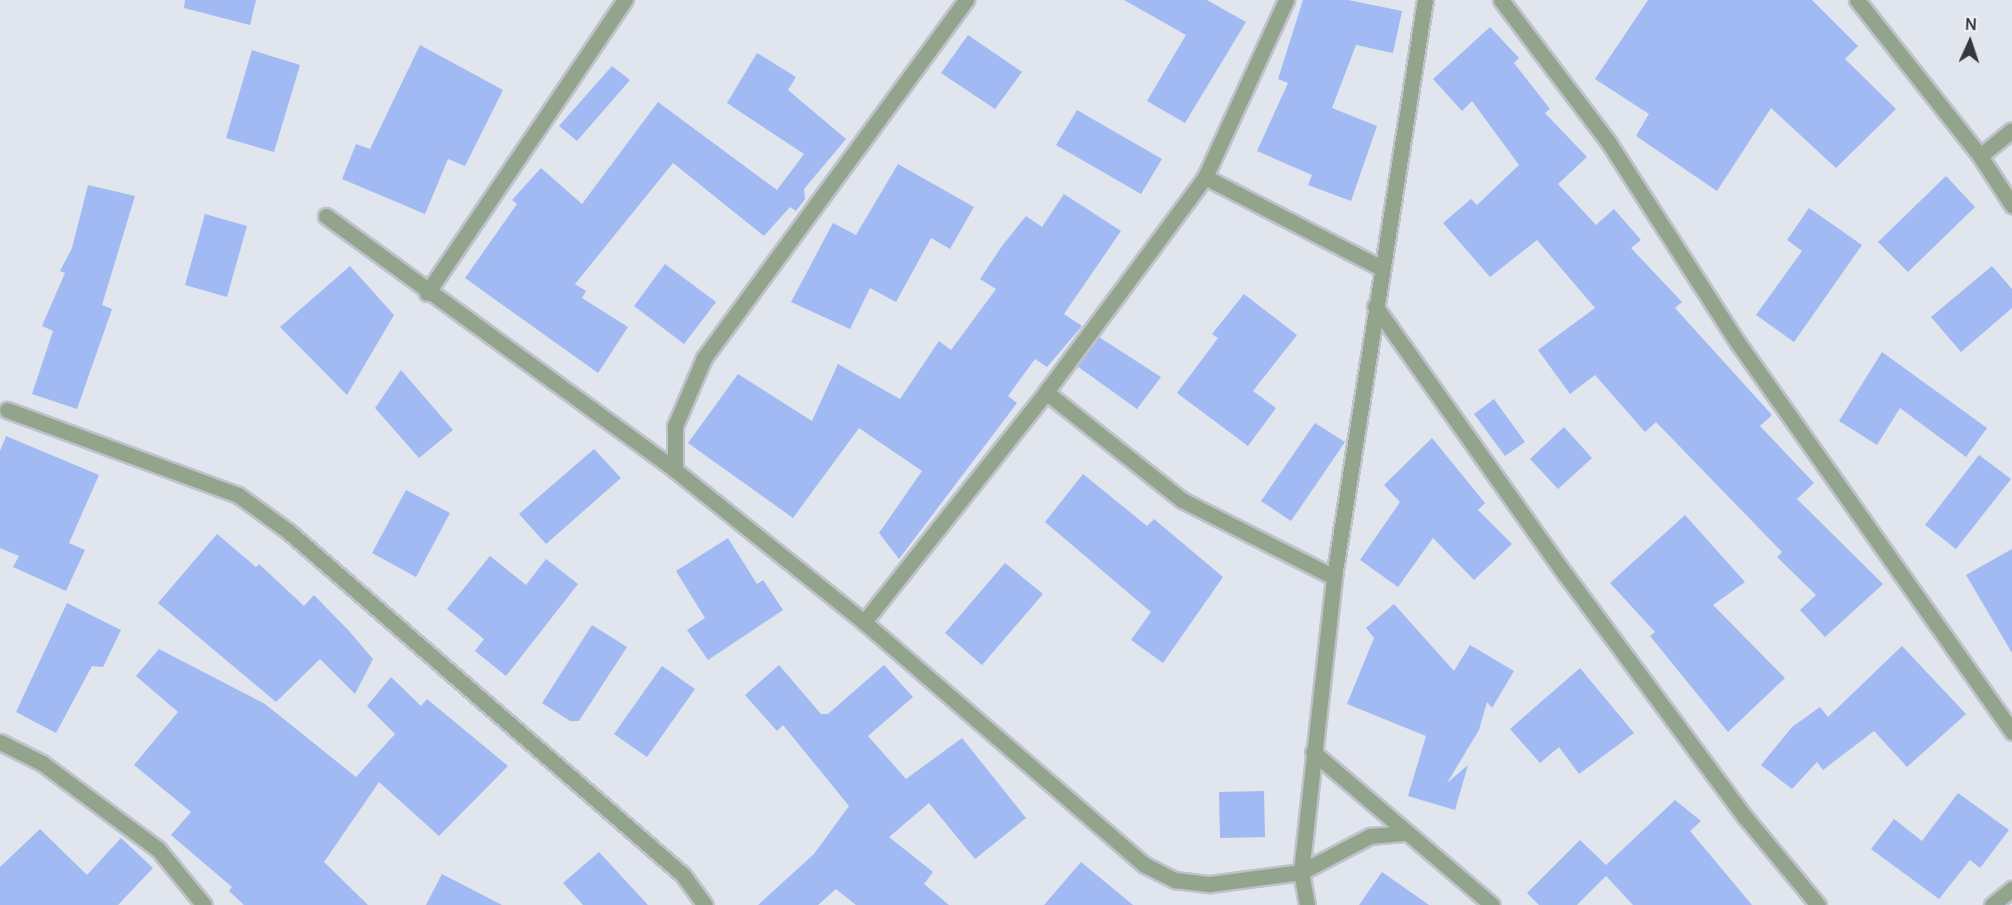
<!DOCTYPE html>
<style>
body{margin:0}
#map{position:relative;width:2012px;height:905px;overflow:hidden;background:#e1e5ee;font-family:Manrope,sans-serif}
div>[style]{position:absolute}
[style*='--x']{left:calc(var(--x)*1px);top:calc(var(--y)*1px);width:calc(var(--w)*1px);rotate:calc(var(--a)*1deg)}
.building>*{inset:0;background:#a1baf3}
.roads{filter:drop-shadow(2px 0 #bfc2ca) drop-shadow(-2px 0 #bfc2ca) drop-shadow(0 2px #bfc2ca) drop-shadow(0 -2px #bfc2ca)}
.street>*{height:15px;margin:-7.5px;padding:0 7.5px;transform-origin:7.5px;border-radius:7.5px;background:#93a48c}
span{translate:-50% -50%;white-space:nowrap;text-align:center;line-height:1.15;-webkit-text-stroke:4.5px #eef2fc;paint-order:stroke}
.north{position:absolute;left:1940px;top:12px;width:60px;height:60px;-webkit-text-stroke:4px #eef2fc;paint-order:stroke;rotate:3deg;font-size:16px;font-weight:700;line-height:24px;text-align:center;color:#35373a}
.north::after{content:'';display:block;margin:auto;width:21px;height:27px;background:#35373a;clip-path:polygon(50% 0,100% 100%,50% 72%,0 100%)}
</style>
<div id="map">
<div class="building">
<div style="clip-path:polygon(185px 0,256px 0,250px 25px,184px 8px)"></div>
<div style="clip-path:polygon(1124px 0,1207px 0,1246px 22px,1185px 123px,1147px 101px,1186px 35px)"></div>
<div style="clip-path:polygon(1303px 0,1348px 0,1402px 11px,1393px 53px,1356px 45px,1332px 108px,1377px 126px,1351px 201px,1308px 185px,1312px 175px,1257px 151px,1288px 83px,1278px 79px)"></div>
<div style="clip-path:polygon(1648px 0,1812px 0,1858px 46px,1845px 59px,1896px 109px,1836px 168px,1771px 108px,1717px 191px,1636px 136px,1649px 114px,1595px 79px)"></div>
<div style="clip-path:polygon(1490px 27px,1519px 58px,1514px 63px,1550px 109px,1545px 113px,1587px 157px,1558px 184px,1596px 225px,1614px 209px,1641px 240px,1631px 248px,1682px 302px,1675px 308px,1772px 415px,1760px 426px,1814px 483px,1797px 499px,1883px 584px,1825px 637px,1800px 610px,1816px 595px,1777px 557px,1782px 552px,1656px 422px,1645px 432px,1595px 375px,1570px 394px,1538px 350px,1595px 308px,1537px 240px,1490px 277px,1443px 223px,1471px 199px,1477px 205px,1519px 165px,1472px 101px,1462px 111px,1433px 79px)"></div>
<div style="clip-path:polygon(968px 35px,1022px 72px,995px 109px,941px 73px)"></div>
<div style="clip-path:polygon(420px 45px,503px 90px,465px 166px,448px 159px,425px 214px,342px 179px,356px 144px,370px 149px)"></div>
<div style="clip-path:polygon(252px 50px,300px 65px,274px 152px,226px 138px)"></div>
<div style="clip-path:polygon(757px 53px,796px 77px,788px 90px,846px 139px,804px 189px,805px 199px,796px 211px,790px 207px,764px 236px,673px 163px,575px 284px,586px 291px,582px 298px,628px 327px,598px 373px,465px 278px,517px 204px,512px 200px,541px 168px,582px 204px,658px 102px,777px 190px,804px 154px,727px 103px)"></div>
<div style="clip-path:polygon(612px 66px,630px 80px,577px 141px,559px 126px)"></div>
<div style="clip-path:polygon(1077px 110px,1162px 159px,1141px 194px,1056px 145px)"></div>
<div style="clip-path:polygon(898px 164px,974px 207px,950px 249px,931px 238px,896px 302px,870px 288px,850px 329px,791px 302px,833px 223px,856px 235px)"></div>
<div style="clip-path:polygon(1946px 176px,1975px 207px,1908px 272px,1878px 242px)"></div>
<div style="clip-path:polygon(88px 185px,135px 196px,102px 305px,112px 309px,77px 409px,32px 394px,53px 331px,42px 326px,65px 273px,60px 271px,72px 248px)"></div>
<div style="clip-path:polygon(1064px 194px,1121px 231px,1064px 314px,1082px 326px,1047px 367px,1035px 359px,1008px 396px,1017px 403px,899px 559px,879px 533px,922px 471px,859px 428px,793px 518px,688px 443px,738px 374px,812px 421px,838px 364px,900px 399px,939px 341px,951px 350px,996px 289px,980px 279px,1002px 246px,1026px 216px,1042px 227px)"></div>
<div style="clip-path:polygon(1809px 208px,1862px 245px,1794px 342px,1756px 315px,1802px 251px,1787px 240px)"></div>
<div style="clip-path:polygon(205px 214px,247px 226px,227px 297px,185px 285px)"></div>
<div style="clip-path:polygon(665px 264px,716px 302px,684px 344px,634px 306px)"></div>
<div style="clip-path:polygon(350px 266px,394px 315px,347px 395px,280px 327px)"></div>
<div style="clip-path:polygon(1992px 266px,2012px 289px,2012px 308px,1961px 352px,1931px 317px)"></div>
<div style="clip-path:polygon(1244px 294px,1297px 335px,1253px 391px,1276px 408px,1248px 446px,1177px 393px,1218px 338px,1212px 334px)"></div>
<div style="clip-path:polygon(1099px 337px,1161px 377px,1137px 409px,1077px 366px)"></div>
<div style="clip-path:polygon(1882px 352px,1987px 428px,1966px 457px,1900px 408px,1877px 445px,1839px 421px)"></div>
<div style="clip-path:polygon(401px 370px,453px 430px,419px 458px,375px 408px)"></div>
<div style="clip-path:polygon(1494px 399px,1525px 442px,1505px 456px,1474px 414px)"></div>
<div style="clip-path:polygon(1315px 423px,1345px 442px,1291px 521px,1261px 501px)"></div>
<div style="clip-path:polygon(1564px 427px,1592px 458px,1558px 489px,1530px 459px)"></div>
<div style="clip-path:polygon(6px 436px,99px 475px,69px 543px,85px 550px,66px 591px,13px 567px,19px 556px,0 548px,0 451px)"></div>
<div style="clip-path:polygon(1432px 438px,1485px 503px,1478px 510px,1512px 544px,1474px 580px,1433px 538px,1398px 587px,1360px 560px,1400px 502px,1384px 485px)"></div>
<div style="clip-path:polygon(594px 449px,621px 478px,546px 544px,519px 514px)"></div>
<div style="clip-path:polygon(1979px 455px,2011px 479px,1956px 549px,1925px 525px)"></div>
<div style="clip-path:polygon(1083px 474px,1147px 526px,1154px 519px,1223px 577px,1163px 663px,1131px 640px,1151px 612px,1045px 522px)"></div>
<div style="clip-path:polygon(406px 490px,450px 513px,416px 577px,372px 553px)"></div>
<div style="clip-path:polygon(1685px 515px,1745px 582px,1713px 605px,1785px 678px,1728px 732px,1650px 636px,1655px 632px,1610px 583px)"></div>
<div style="clip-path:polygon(217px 534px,256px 567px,259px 564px,304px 606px,314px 595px,349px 631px,373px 659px,355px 694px,320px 659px,276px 702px,158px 603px)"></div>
<div style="clip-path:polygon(728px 538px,757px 584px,763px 580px,783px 610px,708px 660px,687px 630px,705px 618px,676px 571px)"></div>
<div style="clip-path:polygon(2012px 549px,2012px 653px,1966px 575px)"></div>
<div style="clip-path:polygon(490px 556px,526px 585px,546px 559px,578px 584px,506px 676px,475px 651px,484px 639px,447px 609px)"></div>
<div style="clip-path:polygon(1005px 563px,1043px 594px,982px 665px,945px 633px)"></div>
<div style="clip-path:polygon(67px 603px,121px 630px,103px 667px,92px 666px,56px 733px,16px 712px)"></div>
<div style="clip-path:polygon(1394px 604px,1454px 671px,1470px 645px,1514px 671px,1492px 708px,1487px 702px,1479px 730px,1447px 783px,1468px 765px,1455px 810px,1408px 796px,1426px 736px,1347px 704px,1374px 638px,1366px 628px)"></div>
<div style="clip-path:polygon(592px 625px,627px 647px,579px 721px,570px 721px,542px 703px)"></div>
<div style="clip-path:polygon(1902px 646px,1966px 714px,1907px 767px,1874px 731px,1823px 770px,1817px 762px,1792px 789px,1761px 765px,1792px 727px,1820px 707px,1828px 717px)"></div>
<div style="clip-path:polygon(159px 649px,265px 704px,356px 777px,395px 734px,367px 706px,391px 677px,421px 706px,427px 699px,508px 766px,439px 836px,379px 782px,324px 862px,368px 905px,244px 905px,229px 891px,232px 887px,171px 835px,191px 812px,134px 765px,178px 712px,136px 676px)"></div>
<div style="clip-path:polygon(779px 665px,821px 714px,828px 714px,884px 665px,913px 697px,868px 736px,906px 779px,962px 738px,1026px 818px,975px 859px,929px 803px,889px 837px,933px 872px,924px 884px,949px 905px,856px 905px,836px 889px,818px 905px,758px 905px,814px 854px,849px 806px,783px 725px,777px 731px,745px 695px)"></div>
<div style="clip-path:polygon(662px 666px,695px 689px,647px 757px,614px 734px)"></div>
<div style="clip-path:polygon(1580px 668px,1634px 733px,1579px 774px,1559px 747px,1540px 763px,1510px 729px)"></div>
<div style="clip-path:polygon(1264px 791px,1265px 837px,1220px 838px,1219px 792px)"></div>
<div style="clip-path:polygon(1958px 793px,2009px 830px,1980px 868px,1970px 860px,1939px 899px,1871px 849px,1894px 819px,1922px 841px)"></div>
<div style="clip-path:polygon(1675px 800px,1701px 821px,1690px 831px,1752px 905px,1633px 905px,1606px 876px,1577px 905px,1539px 905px,1527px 893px,1580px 840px,1606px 865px)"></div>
<div style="clip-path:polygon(40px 829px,87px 875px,121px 838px,153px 868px,118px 905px,0 905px,0 867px)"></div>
<div style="clip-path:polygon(599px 852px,648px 905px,583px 905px,563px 883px)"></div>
<div style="clip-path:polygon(1081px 862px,1133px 905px,1044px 905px)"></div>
<div style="clip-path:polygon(1382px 872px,1429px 905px,1359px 905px)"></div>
<div style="clip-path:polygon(442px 874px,502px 905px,426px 905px)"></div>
</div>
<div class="roads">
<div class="street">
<div style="--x:1501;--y:0;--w:179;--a:52.9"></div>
<div style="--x:1609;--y:143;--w:238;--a:57.2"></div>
<div style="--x:1738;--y:343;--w:476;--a:54.8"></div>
<div style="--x:1857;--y:0;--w:199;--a:51.7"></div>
<div style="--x:1980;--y:156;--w:59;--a:56.9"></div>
<div style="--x:1980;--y:156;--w:41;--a:-39.1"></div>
<div style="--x:1205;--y:177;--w:198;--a:27.3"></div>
<div style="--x:326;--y:216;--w:432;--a:36"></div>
<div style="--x:675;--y:470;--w:243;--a:38.8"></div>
<div style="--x:864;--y:622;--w:371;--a:40.9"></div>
<div style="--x:1145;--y:865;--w:34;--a:27"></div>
<div style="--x:1175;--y:880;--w:35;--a:7"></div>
<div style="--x:1210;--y:884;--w:92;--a:-7.5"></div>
<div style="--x:1301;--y:872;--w:78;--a:-27.6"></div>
<div style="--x:1370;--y:836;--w:33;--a:-5"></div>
<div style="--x:427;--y:293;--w:354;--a:-56"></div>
<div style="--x:1375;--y:306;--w:329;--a:54.7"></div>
<div style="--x:1565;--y:574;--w:302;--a:53.5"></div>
<div style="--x:1745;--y:817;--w:114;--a:50.3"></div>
<div style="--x:1046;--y:392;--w:174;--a:38.5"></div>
<div style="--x:1182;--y:500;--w:170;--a:26.9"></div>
<div style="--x:7;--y:410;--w:246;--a:20.2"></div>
<div style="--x:238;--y:495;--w:62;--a:35.8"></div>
<div style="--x:288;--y:531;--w:524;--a:41.05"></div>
<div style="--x:683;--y:875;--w:37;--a:54"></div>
<div style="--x:675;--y:470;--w:44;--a:-90"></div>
<div style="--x:675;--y:426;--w:74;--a:-66.9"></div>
<div style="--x:704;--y:358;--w:444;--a:-53.8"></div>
<div style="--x:864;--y:622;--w:293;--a:-51.6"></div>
<div style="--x:1046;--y:392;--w:267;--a:-53.5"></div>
<div style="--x:1205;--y:177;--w:195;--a:-65.4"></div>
<div style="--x:0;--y:742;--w:47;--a:26.6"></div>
<div style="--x:42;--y:763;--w:144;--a:36.6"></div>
<div style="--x:158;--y:849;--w:72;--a:50.6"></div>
<div style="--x:1313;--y:752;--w:235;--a:40.5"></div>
<div style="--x:1307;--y:905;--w:34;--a:-100"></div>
<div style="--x:1301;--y:872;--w:297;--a:-83.6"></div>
<div style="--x:1334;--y:577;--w:584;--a:-81.04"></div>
<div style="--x:1992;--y:905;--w:26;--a:-39"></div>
</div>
</div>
<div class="north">N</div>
</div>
